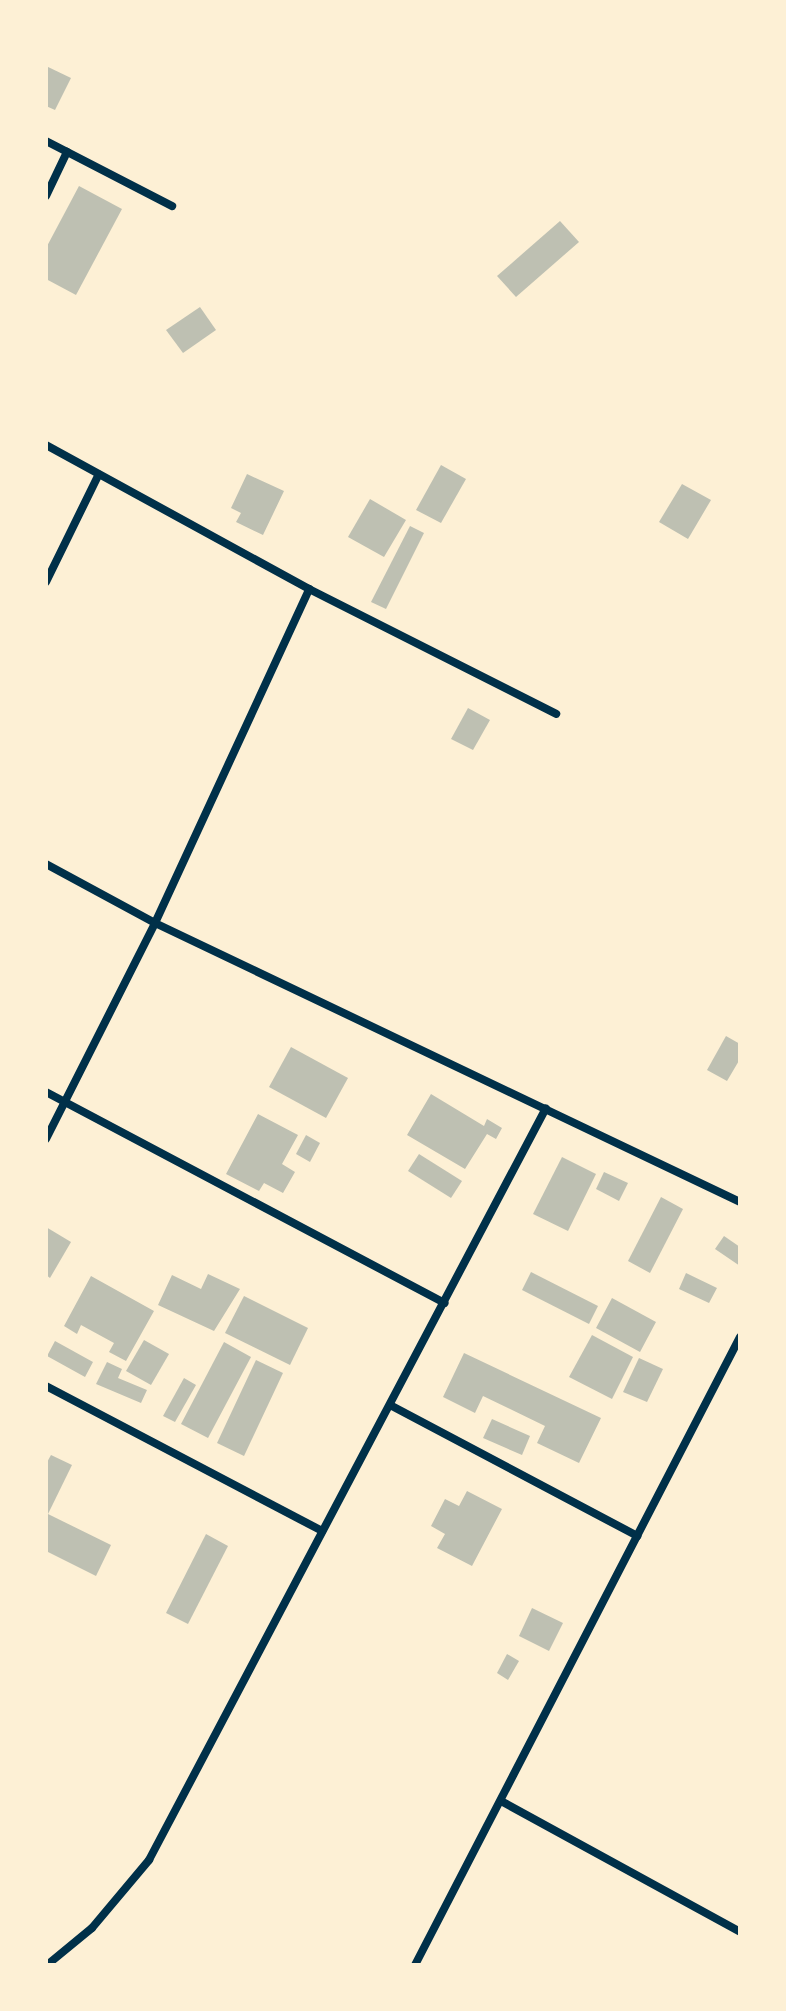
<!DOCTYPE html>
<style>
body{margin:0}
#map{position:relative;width:786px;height:2011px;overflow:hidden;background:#fdf0d5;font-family:"Fira Sans",sans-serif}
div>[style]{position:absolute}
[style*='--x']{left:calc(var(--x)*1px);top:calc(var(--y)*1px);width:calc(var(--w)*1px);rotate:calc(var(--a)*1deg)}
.building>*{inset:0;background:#bec0b2}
.minor>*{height:8px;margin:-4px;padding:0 4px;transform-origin:4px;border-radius:4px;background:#003049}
span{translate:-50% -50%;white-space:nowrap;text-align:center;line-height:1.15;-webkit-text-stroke:6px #fdf0d5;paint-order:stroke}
.frame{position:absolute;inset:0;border:48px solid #fdf0d5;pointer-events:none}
</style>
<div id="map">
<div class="building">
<div style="clip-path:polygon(46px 66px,71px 78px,55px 110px,46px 106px)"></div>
<div style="clip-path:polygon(79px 186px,122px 209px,76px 295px,46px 279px,46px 248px)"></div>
<div style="clip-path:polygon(560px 221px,579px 242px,516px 297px,497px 276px)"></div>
<div style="clip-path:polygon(200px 307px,216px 330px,183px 353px,166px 330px)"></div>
<div style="clip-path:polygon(441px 465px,466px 479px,441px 523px,416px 510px)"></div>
<div style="clip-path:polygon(247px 474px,284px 491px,263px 535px,236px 522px,241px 513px,231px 508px)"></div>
<div style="clip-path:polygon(682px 484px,711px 500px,688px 539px,659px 522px)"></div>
<div style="clip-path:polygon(370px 499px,406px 520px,384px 557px,348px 537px)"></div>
<div style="clip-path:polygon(410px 526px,424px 533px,386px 609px,371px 602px)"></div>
<div style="clip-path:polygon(468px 708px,490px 720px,473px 750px,451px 739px)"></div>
<div style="clip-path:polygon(726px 1036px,740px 1044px,740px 1059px,727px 1081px,707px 1070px)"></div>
<div style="clip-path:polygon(291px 1047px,348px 1078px,326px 1118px,269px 1087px)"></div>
<div style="clip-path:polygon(431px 1094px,484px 1126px,487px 1119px,502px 1128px,496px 1139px,487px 1134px,465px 1169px,407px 1135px)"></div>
<div style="clip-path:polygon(258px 1114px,298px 1135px,282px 1164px,295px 1172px,283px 1193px,264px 1183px,259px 1191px,226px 1174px)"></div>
<div style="clip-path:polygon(306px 1135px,320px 1143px,310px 1162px,296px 1154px)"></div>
<div style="clip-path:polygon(419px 1154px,462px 1181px,451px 1198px,408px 1171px)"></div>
<div style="clip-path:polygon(562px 1157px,596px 1174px,568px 1231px,533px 1214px)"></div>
<div style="clip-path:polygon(604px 1172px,628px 1183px,619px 1201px,596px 1189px)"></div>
<div style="clip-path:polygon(661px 1197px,683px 1209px,650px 1273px,628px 1261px)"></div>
<div style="clip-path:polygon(46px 1227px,71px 1242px,50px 1278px,46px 1275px)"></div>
<div style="clip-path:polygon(724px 1236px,740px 1247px,740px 1266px,715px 1249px)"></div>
<div style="clip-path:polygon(531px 1272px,598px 1306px,589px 1324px,522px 1290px)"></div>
<div style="clip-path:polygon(686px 1273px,717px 1288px,709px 1303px,679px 1289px)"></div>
<div style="clip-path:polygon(208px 1274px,240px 1289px,214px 1331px,158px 1305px,172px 1275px,201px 1289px)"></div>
<div style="clip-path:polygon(91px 1276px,154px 1311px,126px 1361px,109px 1352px,114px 1343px,81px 1325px,77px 1334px,64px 1326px)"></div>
<div style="clip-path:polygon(244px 1296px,308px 1328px,290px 1365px,225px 1333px)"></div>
<div style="clip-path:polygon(612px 1298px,656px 1322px,640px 1352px,596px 1328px)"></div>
<div style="clip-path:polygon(592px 1335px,633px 1357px,612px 1399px,569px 1377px)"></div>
<div style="clip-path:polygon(144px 1340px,169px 1354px,151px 1385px,126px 1371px)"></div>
<div style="clip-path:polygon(55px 1341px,93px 1362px,85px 1377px,47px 1356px)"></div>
<div style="clip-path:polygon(224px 1342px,251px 1357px,208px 1438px,181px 1424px)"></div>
<div style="clip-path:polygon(464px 1353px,601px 1418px,579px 1463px,537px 1443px,545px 1426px,483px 1396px,475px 1413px,443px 1397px)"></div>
<div style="clip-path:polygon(639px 1358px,663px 1369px,647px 1402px,623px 1392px)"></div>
<div style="clip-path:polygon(256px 1360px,283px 1373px,244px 1456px,217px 1443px)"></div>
<div style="clip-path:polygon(107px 1362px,122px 1369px,118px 1378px,147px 1390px,141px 1403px,96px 1384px)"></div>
<div style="clip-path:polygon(184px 1378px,196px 1385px,175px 1422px,163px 1416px)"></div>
<div style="clip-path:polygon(492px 1419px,530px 1436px,522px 1455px,483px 1438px)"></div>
<div style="clip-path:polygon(51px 1455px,72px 1465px,48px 1514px,46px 1464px)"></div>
<div style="clip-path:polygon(467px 1491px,502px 1509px,472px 1566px,437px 1548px,445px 1534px,431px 1526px,445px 1499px,459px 1506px)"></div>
<div style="clip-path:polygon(48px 1514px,111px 1545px,96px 1576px,46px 1551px)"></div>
<div style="clip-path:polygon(206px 1534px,228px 1546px,188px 1624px,166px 1613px)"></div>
<div style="clip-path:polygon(532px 1608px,563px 1623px,549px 1651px,519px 1636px)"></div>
<div style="clip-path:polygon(507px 1654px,519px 1661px,508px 1680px,497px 1673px)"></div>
</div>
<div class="minor">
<div style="--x:46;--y:141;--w:142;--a:27.3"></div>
<div style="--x:46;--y:196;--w:49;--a:-64.5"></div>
<div style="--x:46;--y:445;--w:300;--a:28.7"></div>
<div style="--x:309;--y:589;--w:277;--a:26.8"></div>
<div style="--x:46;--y:582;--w:120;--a:-63.9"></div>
<div style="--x:46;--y:864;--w:124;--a:28.4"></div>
<div style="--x:155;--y:923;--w:648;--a:25.5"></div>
<div style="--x:46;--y:1092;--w:451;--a:27.9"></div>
<div style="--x:46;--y:1139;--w:242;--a:-63.2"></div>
<div style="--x:155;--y:923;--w:368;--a:-65.2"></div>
<div style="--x:46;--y:1386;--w:312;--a:27.7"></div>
<div style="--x:390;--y:1405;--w:280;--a:27.9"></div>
<div style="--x:501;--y:1801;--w:273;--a:28.7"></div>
<div style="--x:47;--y:1965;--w:58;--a:-39.4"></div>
<div style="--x:92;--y:1928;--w:89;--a:-50"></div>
<div style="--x:149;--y:1860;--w:850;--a:-62.17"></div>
<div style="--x:415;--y:1965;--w:707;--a:-62.64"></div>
</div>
<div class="frame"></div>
</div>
